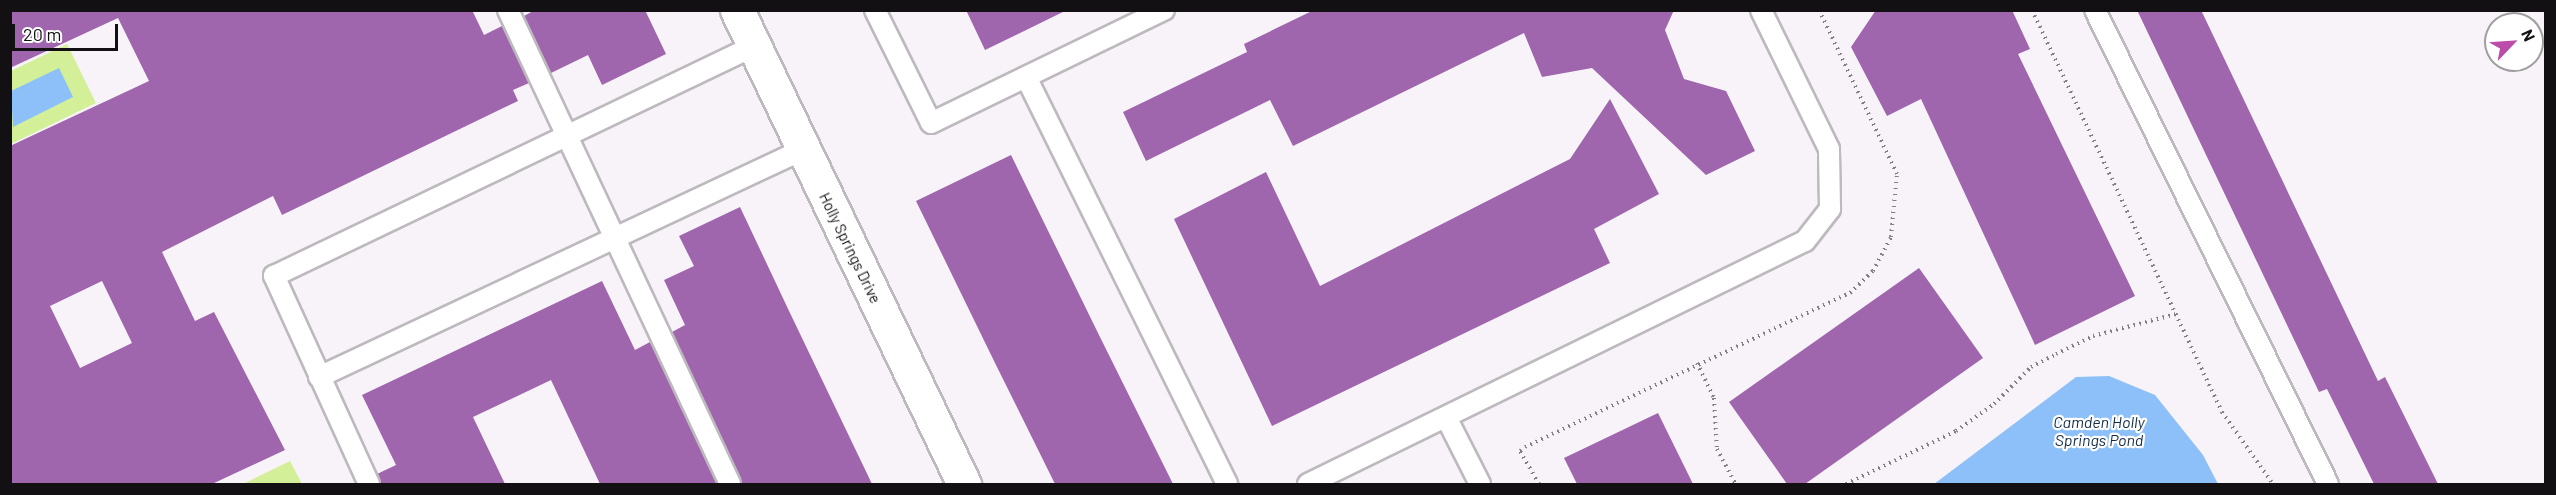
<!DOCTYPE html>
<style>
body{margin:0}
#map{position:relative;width:2556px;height:495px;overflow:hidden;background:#f7f3f8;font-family:Barlow,sans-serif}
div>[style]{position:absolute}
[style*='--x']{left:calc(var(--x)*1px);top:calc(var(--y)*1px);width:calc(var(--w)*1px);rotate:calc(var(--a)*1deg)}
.green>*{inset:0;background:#d3f099}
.water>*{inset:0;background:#8dc0f8}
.building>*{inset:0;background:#9f66ad}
.path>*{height:4px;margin-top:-2px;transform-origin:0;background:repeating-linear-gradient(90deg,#817f82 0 1.5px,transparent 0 6px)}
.roads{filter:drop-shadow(2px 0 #bdb9be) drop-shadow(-2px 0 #bdb9be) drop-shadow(0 2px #bdb9be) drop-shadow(0 -2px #bdb9be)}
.service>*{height:20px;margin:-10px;padding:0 10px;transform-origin:10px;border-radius:10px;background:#fff}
.minor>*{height:33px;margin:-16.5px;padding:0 16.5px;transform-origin:16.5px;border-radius:16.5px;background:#fff}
span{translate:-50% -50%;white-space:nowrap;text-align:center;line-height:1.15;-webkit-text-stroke:4.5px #fff;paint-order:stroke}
.street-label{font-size:15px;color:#121012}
.water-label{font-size:16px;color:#112c48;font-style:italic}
.frame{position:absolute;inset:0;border:12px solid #121012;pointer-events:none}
.north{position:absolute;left:2484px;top:12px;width:60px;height:60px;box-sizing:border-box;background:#fff;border:2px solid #a09fa0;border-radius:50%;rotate:65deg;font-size:16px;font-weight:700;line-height:24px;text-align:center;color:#121012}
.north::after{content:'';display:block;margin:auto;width:21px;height:27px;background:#bc4ca9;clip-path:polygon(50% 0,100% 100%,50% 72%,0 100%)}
.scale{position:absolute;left:12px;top:24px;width:106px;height:27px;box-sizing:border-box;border:3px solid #121012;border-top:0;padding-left:8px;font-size:18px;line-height:21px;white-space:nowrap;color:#121012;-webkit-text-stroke:4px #fff;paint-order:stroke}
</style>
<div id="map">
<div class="green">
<div style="clip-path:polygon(67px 44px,96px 103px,11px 144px,11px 71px)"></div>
<div style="clip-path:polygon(290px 461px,302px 484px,243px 484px)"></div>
</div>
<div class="water">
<div style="clip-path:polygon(59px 68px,73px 97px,13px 127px,11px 91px)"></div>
<div style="clip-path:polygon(2109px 376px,2155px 395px,2203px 455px,2218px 484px,1934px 484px,2076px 377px)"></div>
</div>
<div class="building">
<div style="clip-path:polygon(evenodd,10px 10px,472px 10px,484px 35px,502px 26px,529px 83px,513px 90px,518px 101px,282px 215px,273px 196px,162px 252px,195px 321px,214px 312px,285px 450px,212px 484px,10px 484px,10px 146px,149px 81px,118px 18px,10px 68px,10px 10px,102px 281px,132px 343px,80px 368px,50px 306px,102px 281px)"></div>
<div style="clip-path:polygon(535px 10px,645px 10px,666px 54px,602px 85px,588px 55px,551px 73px,524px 16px)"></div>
<div style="clip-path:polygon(966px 10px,1067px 10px,985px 50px)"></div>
<div style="clip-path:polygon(1314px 10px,1674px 10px,1665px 30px,1684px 79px,1726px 91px,1755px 151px,1706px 175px,1592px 68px,1542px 77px,1524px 33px,1293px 146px,1270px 100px,1146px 161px,1123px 112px,1247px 52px,1244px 44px)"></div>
<div style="clip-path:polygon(1876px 10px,2012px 10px,2030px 49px,2018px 54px,2135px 296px,2035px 345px,1921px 99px,1887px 116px,1851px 47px)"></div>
<div style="clip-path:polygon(2137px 10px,2201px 10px,2378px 381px,2385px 377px,2438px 484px,2374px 484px,2327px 389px,2319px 392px)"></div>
<div style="clip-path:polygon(1610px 99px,1659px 194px,1594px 229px,1610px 263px,1272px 426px,1174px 219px,1266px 172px,1320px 286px,1570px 159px)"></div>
<div style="clip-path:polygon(1011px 155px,1098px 333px,1173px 484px,1055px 484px,996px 365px,916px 201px)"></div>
<div style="clip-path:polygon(740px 207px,790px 313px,872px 484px,742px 484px,672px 332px,685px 325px,664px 280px,694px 266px,679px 236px)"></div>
<div style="clip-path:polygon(1919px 268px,1983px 358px,1805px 484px,1787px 484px,1729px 402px)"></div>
<div style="clip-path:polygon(602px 281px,635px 350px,650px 342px,717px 484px,600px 484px,551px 380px,473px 417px,505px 484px,381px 484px,377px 474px,396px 465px,362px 395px)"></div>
<div style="clip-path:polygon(1658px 413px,1693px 484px,1577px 484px,1564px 458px)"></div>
</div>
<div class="path">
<div style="--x:2032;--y:10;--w:445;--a:64.7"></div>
<div style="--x:2222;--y:412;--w:88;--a:54.7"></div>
<div style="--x:1697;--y:363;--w:39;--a:64"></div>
<div style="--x:1714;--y:398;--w:51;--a:86.6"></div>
<div style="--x:1717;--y:449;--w:40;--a:62"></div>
<div style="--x:1539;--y:484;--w:38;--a:-120"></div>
<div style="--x:1520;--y:451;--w:6;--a:-39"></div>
<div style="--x:1525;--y:447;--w:360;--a:-25.4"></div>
<div style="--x:1850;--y:293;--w:32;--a:-44"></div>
<div style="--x:1873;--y:271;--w:38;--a:-62"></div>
<div style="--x:1891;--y:237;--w:63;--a:-84.6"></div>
<div style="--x:1897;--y:174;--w:182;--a:-115.4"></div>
<div style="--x:1846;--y:484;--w:122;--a:-25.7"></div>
<div style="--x:1956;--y:431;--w:47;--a:-35.4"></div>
<div style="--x:1994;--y:404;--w:52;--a:-45"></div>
<div style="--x:2031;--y:367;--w:28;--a:-27"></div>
<div style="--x:2056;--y:354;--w:41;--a:-25.9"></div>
<div style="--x:2093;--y:336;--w:86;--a:-14.8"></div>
</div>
<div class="roads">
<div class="service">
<div style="--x:508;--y:10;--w:523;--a:64.9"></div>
<div style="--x:875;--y:10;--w:126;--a:63.6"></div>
<div style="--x:931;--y:123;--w:259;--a:-25.9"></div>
<div style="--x:2095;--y:10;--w:528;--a:63.82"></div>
<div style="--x:1026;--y:77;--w:454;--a:63.7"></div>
<div style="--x:319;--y:377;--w:534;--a:-25.17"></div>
<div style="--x:1446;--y:417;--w:75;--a:63.1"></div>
<div style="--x:369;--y:484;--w:229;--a:-114.5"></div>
<div style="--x:274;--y:276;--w:532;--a:-25.6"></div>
<div style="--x:1308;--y:484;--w:553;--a:-26.06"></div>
<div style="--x:1805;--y:241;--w:41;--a:-52"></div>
<div style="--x:1830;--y:209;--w:60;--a:-91"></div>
<div style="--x:1829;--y:149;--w:155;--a:-116.1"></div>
</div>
<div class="minor">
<div style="--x:737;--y:10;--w:526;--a:64.41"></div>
</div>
</div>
<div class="street-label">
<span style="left:850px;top:248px;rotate:64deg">Holly Springs Drive</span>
</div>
<div class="water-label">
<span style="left:2099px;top:431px">Camden Holly<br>Springs Pond</span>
</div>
<div class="frame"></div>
<div class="north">N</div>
<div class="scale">20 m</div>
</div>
